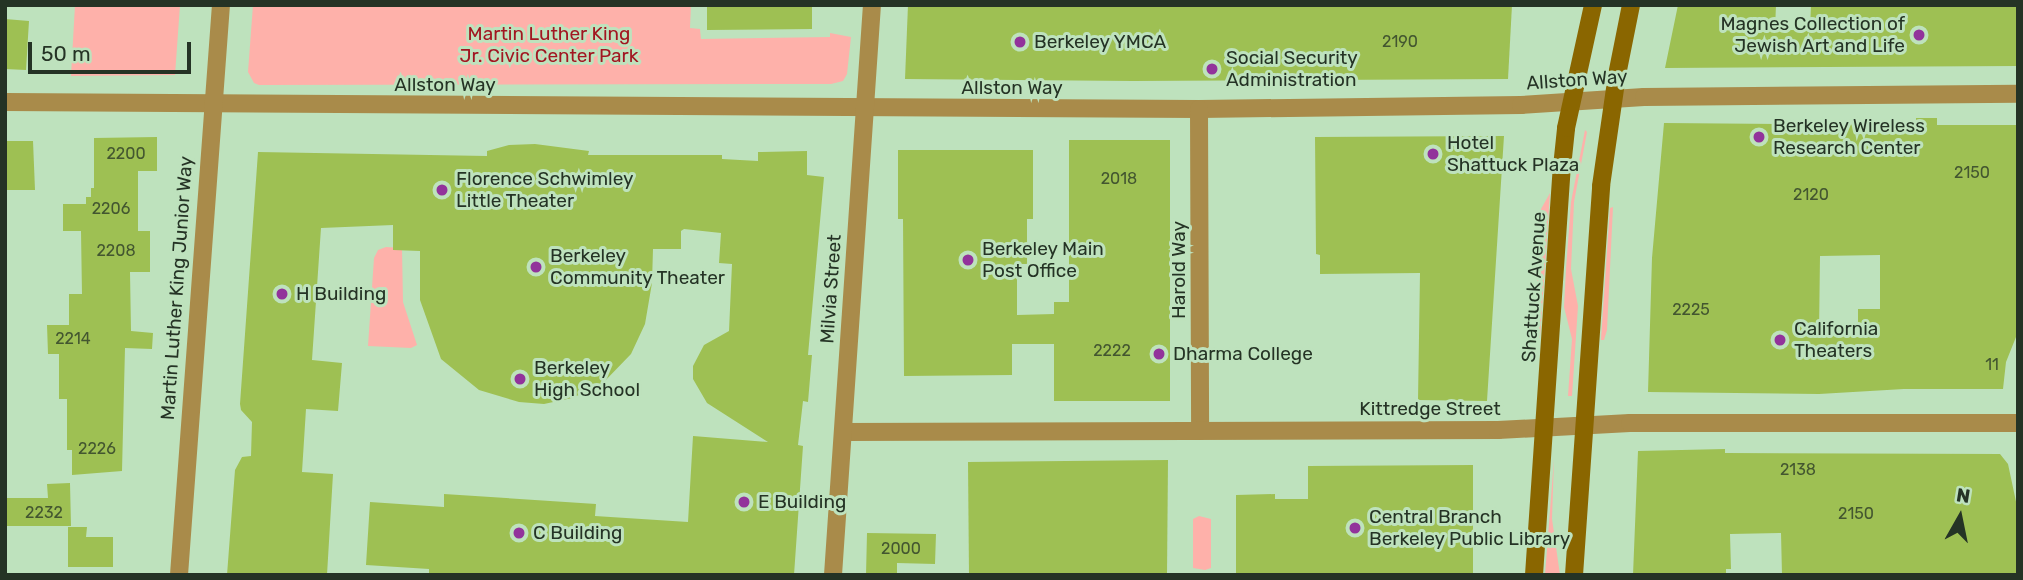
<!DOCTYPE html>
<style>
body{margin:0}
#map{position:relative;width:2023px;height:580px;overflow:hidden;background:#bee2bd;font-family:Rubik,sans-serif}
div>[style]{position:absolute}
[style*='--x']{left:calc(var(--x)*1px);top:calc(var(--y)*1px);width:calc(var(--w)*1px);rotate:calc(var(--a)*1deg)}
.green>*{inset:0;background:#feb1aa}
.building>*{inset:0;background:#9ec053}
.minor>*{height:18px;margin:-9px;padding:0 9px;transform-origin:9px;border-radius:9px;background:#a98b4a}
.tertiary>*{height:18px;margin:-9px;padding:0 9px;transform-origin:9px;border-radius:9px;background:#a98b4a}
.secondary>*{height:18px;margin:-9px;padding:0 9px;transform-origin:9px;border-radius:9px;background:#8a6600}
.dots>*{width:19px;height:19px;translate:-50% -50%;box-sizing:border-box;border:4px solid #bee2bd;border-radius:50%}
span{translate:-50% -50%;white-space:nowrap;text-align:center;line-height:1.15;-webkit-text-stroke:6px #bee2bd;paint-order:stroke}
.number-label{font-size:16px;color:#435630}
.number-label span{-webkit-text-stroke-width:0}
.poi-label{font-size:19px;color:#253325}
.right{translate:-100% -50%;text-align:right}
.left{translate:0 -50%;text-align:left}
.park-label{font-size:19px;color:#a21621}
.street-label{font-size:19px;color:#253325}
.frame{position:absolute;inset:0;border:7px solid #253325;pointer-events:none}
.north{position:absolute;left:1925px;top:482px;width:70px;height:70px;-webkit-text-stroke:5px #bee2bd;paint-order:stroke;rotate:9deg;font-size:19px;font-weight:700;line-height:28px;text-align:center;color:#253325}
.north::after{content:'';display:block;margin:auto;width:24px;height:32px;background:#253325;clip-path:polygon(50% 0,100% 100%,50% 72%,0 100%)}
.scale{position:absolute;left:28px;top:42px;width:163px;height:32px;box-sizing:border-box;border:4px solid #253325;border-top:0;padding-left:9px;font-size:21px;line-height:24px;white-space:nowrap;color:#253325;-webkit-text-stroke:5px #bee2bd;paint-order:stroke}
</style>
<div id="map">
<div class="green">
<div style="clip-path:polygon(75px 5px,180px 5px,175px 75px,71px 76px)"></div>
<div style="clip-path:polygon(253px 5px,691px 5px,690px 28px,700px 29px,701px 39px,830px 37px,830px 33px,851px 37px,847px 74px,843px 81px,831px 84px,259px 85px,254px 83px,248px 72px)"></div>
<div style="clip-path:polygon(1585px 130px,1587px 132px,1574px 202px,1571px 269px,1578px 306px,1572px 396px,1568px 396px,1572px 339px,1564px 307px,1566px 269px,1571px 202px)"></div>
<div style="clip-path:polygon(1550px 193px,1540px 337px,1534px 343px,1541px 209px)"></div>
<div style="clip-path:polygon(1613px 207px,1607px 330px,1604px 340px,1601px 340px,1610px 208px)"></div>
<div style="clip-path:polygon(386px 247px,402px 248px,403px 302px,417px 345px,411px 348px,368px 346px,374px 258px,378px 250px)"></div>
<div style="clip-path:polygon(1554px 459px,1552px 519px,1560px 575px,1545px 575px)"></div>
<div style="clip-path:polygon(1199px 516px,1211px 519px,1211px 568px,1205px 570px,1193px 568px,1193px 519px)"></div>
</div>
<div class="building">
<div style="clip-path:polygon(707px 5px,812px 5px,812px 29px,707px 30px)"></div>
<div style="clip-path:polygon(908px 5px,1512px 5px,1508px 79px,1133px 81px,905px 79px)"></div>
<div style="clip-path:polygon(1678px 5px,1776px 5px,1775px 30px,1810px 30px,1811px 5px,2018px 5px,2018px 66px,1665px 68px)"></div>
<div style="clip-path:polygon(5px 19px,29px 21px,26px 70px,5px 69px)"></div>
<div style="clip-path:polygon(evenodd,1916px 118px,1937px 118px,1937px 125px,2018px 125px,2018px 332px,2006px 362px,2003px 389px,1904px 389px,1819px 394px,1648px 392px,1652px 258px,1664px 123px,1916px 125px,1916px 118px,1880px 255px,1880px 309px,1858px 309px,1858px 333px,1819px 334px,1820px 256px,1880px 255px)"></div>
<div style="clip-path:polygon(1504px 136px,1487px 401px,1418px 400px,1420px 273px,1320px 274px,1320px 255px,1316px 254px,1315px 137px)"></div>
<div style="clip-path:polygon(157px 137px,157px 171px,138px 171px,138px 231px,150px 231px,150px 272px,130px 272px,131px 331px,153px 333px,152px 349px,125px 348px,122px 471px,72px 475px,72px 450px,67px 450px,67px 399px,59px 399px,59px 354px,48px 354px,47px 325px,69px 325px,69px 294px,82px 294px,81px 231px,63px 231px,63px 204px,86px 204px,86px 197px,91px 197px,91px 188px,94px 188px,94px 138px)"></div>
<div style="clip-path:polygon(1069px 140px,1170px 140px,1170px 401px,1054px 401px,1054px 344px,1012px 344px,1012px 375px,904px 376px,903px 219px,898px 219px,898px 150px,1033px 150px,1033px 219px,1027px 219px,1027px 264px,1017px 264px,1017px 315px,1054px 314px,1054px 302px,1069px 302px)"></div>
<div style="clip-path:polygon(5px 141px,33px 141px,35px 190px,5px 190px)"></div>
<div style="clip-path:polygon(535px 144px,589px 151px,588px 155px,722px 155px,722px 159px,758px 161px,758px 152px,807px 151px,807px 175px,824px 177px,808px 355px,812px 355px,808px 402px,803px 401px,798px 445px,803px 446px,794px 575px,429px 575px,429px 569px,366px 565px,370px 502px,444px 507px,444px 494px,596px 504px,595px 516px,688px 522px,693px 436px,768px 442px,707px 403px,693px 379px,693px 366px,704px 345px,729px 331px,732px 264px,719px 263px,721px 233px,684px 229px,681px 231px,681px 249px,653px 249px,652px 283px,645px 324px,631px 354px,601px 385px,572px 398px,544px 404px,519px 402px,479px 390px,441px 359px,420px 300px,420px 251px,393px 250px,393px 225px,321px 228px,312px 360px,342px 363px,338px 411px,306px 409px,302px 472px,333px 474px,327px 575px,227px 575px,235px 470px,242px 457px,251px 456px,252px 422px,241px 410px,240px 404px,258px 152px,487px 156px,487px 151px,509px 145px)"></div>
<div style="clip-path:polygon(1725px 449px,1725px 453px,2000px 454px,2008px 464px,2018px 511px,2018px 575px,1782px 575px,1781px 533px,1730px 534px,1731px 569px,1726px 569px,1726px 575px,1633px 575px,1638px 451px)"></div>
<div style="clip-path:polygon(1168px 460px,1167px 575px,969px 575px,968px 462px)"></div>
<div style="clip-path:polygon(1473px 465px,1473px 575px,1236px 575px,1236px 495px,1275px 494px,1275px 499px,1308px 499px,1308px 466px)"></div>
<div style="clip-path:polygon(70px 483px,71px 526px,5px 526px,5px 498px,48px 498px,47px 484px)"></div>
<div style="clip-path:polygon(68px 527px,87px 527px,86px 537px,113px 537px,113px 567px,68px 567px)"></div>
<div style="clip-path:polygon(867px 533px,936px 534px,935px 564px,897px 563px,897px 575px,866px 575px)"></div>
</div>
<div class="minor">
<div style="--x:5;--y:102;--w:1194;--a:0.34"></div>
<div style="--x:1199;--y:109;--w:322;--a:-0.7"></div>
<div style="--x:1521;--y:105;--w:123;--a:-3.7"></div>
<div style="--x:1644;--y:97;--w:374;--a:-0.5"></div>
<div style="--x:1199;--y:109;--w:322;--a:89.8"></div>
<div style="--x:843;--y:432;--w:655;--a:-0.17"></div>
<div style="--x:1498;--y:430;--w:132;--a:-3"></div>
<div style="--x:1630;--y:423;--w:388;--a:0"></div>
<div style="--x:833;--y:575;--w:571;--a:-86.09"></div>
</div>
<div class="tertiary">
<div style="--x:179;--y:575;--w:572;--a:-85.79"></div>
</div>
<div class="secondary">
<div style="--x:1534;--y:575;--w:409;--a:-86.1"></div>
<div style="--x:1562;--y:167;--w:39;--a:-84"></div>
<div style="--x:1566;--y:128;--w:126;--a:-77.6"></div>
<div style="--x:1574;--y:575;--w:390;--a:-86"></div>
<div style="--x:1601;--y:186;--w:112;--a:-81.8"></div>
<div style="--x:1617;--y:75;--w:71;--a:-78.7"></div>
</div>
<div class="dots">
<div style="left:1919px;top:35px;background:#92339b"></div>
<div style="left:1020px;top:42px;background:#92339b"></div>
<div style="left:1212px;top:69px;background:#92339b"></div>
<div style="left:1759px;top:137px;background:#92339b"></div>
<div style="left:1433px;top:154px;background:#92339b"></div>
<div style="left:442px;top:190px;background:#92339b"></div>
<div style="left:968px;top:260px;background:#92339b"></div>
<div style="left:536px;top:267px;background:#92339b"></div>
<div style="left:282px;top:294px;background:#92339b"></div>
<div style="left:1780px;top:340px;background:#92339b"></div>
<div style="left:1159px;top:354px;background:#92339b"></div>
<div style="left:520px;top:379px;background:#92339b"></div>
<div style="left:744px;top:502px;background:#92339b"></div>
<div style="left:1355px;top:528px;background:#92339b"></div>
<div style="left:519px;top:533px;background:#92339b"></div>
</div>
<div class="number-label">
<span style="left:1400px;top:42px">2190</span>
<span style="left:126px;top:154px">2200</span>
<span style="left:1972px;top:173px">2150</span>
<span style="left:1119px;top:179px">2018</span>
<span style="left:1811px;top:195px">2120</span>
<span style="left:111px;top:209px">2206</span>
<span style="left:116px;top:251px">2208</span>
<span style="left:1691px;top:310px">2225</span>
<span style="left:73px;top:339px">2214</span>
<span style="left:1112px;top:351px">2222</span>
<span style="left:1992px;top:365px">11</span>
<span style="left:97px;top:449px">2226</span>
<span style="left:1798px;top:470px">2138</span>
<span style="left:44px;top:513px">2232</span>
<span style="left:1856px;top:514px">2150</span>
<span style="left:901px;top:549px">2000</span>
</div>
<div class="poi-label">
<span class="right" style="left:1905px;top:35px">Magnes Collection of<br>Jewish Art and Life</span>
<span class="left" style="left:1034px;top:42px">Berkeley YMCA</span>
<span class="left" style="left:1226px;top:69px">Social Security<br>Administration</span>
<span class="left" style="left:1773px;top:137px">Berkeley Wireless<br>Research Center</span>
<span class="left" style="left:1447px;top:154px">Hotel<br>Shattuck Plaza</span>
<span class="left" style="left:456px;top:190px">Florence Schwimley<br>Little Theater</span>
<span class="left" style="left:982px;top:260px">Berkeley Main<br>Post Office</span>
<span class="left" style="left:550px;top:267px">Berkeley<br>Community Theater</span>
<span class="left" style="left:296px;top:294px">H Building</span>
<span class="left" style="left:1794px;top:340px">California<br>Theaters</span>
<span class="left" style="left:1173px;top:354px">Dharma College</span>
<span class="left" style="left:534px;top:379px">Berkeley<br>High School</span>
<span class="left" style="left:758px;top:502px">E Building</span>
<span class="left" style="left:1369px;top:528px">Central Branch<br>Berkeley Public Library</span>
<span class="left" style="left:533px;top:533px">C Building</span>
</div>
<div class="park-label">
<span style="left:549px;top:45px">Martin Luther King<br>Jr. Civic Center Park</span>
</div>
<div class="street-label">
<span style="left:1577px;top:80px;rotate:-4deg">Allston Way</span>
<span style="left:445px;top:85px">Allston Way</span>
<span style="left:1012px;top:88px">Allston Way</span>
<span style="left:1179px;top:270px;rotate:-90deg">Harold Way</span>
<span style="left:1534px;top:287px;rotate:-86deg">Shattuck Avenue</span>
<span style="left:177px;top:288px;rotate:-86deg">Martin Luther King Junior Way</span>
<span style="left:831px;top:289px;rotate:-86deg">Milvia Street</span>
<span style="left:1430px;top:409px">Kittredge Street</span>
</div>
<div class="frame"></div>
<div class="north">N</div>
<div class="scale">50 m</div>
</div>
